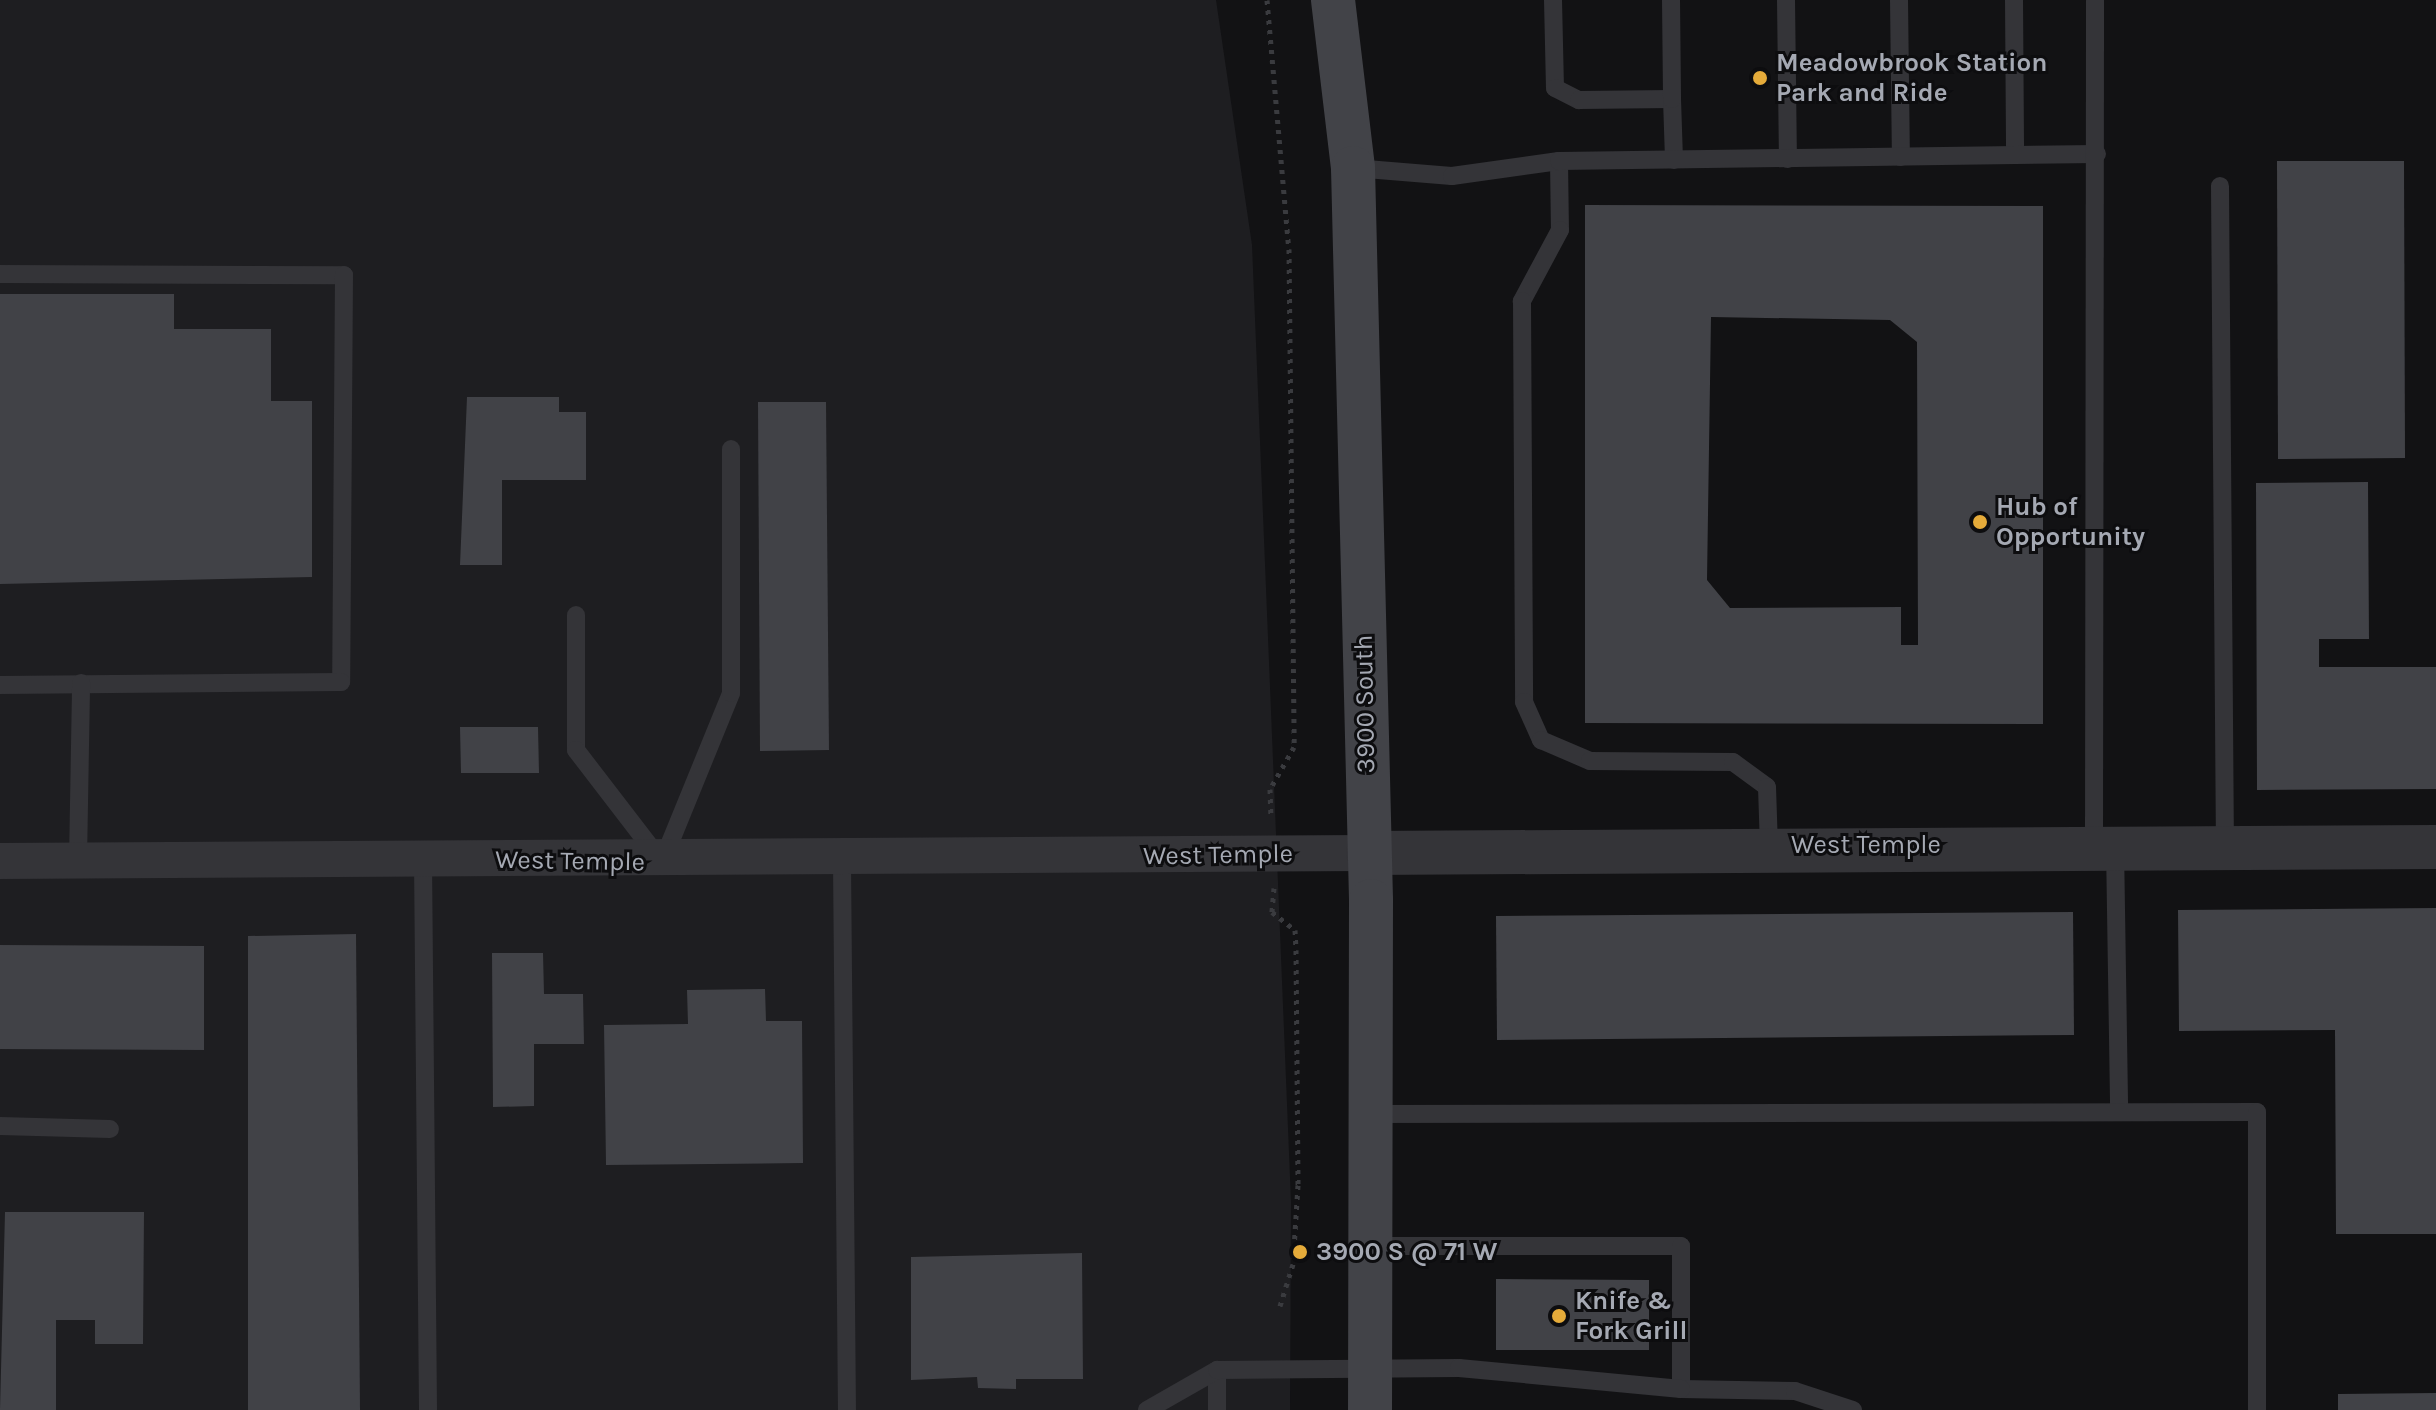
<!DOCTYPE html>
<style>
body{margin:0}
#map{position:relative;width:2436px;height:1410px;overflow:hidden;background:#121214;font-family:Karla,sans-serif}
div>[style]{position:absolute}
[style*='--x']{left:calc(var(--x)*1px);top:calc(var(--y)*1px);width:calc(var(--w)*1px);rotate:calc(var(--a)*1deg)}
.built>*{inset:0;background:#1e1e21}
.building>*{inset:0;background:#414247}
.path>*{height:5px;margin-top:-2.5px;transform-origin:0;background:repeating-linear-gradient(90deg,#3a3b3f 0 4px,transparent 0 10px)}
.service>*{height:18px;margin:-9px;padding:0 9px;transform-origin:9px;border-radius:9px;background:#343438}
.minor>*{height:36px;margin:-18px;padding:0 18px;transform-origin:18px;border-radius:18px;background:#343438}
.tertiary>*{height:44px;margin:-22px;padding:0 22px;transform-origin:22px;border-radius:22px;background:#343438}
.secondary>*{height:44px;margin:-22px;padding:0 22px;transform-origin:22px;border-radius:22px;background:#424348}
.dots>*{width:22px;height:22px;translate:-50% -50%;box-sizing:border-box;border:4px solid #0d0d0f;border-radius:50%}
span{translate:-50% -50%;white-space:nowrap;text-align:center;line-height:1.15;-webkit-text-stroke:6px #0d0d0f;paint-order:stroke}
.poi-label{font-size:26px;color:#a5a9b3;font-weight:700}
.left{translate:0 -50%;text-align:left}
.street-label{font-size:26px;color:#a5a9b3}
</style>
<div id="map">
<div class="built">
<div style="clip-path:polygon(0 0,1216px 0,1252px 245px,1291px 1202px,1290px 1410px,0 1410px)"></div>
</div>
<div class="building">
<div style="clip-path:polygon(2277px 161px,2404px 161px,2405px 458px,2278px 459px)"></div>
<div style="clip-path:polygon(evenodd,1585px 205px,2043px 206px,2043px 724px,1585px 723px,1585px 205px,1711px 317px,1890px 320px,1917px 342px,1918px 645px,1901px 645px,1901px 607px,1730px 608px,1707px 580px,1711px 317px)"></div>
<div style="clip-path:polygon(0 294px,174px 294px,174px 329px,271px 329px,271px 401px,312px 401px,312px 577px,0 584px)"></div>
<div style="clip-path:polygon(467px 397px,559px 397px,559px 412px,586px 412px,586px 480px,502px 480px,502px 565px,460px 565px)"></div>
<div style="clip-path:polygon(758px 402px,826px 402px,829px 750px,760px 751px)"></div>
<div style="clip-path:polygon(2368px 482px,2369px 639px,2319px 639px,2319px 667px,2436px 667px,2436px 789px,2257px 790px,2256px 483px)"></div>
<div style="clip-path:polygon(460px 727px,538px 727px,539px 773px,461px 773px)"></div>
<div style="clip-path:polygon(2436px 908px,2436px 1234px,2336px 1234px,2335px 1030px,2179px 1031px,2178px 910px)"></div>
<div style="clip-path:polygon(2073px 912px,2074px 1035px,1497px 1040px,1496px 916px)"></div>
<div style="clip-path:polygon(356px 934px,360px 1410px,248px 1410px,248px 936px)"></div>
<div style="clip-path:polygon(0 945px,204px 946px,204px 1050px,0 1049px)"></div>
<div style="clip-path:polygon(492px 953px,543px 953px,544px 994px,583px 994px,584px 1044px,534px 1044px,534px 1106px,493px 1107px)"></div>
<div style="clip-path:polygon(765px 989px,766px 1021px,802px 1021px,803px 1163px,606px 1165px,604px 1025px,688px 1024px,687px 990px)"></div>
<div style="clip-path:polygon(5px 1212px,144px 1212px,143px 1344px,95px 1344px,95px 1320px,56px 1320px,56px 1410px,0 1410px)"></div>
<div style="clip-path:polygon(1082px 1253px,1083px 1379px,1016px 1379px,1016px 1389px,978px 1388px,977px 1377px,911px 1380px,911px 1257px)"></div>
<div style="clip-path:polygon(1496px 1279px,1649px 1280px,1649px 1350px,1496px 1350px)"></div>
<div style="clip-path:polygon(2436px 1393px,2436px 1410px,2338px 1410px,2338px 1394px)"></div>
</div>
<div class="path">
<div style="--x:1267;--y:0;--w:250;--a:85"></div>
<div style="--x:1289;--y:249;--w:498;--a:89.4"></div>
<div style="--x:1294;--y:747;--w:48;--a:119.7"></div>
<div style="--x:1270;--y:789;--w:29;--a:88"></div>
<div style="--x:1274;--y:888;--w:24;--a:95"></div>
<div style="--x:1272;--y:912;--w:29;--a:38"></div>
<div style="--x:1295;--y:930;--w:20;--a:87"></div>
<div style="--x:1296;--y:950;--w:235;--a:89.5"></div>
<div style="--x:1298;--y:1185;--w:79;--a:93.6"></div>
<div style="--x:1293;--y:1264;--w:44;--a:107.2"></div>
</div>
<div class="service">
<div style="--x:1553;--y:0;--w:88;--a:88.7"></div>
<div style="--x:1555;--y:88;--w:27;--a:27"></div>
<div style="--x:1579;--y:100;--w:93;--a:-0.6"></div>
<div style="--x:1672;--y:99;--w:61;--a:88.1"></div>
<div style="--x:1671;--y:0;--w:99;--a:89.4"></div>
<div style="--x:1786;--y:0;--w:159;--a:89.3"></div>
<div style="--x:1899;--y:0;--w:157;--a:89.3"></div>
<div style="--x:2014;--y:0;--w:155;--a:89.6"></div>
<div style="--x:1559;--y:161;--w:69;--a:89.2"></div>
<div style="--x:1560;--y:230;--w:81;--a:118.2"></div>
<div style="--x:1522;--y:301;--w:401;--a:89.7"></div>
<div style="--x:1524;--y:702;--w:42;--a:65.9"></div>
<div style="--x:1541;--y:740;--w:53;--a:23.2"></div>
<div style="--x:1590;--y:761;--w:143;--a:0.4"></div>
<div style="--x:1733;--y:762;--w:42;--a:36.3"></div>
<div style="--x:1767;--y:787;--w:59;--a:88.1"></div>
<div style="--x:1354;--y:168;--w:98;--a:4.7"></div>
<div style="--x:1452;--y:176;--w:108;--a:-8"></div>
<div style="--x:1559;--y:161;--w:538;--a:-0.75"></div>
<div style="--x:2220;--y:186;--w:659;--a:89.57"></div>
<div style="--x:0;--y:274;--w:344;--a:0.2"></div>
<div style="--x:344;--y:275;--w:407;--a:90.4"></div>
<div style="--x:341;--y:682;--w:341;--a:179.5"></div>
<div style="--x:576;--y:615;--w:135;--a:90"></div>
<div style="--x:576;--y:750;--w:135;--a:52.5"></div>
<div style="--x:2094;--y:846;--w:846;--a:-89.93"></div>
<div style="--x:2115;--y:846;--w:266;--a:89.1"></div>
<div style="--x:423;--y:859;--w:551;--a:89.48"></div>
<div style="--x:663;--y:860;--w:180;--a:-67.8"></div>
<div style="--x:731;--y:693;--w:244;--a:-90"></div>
<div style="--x:78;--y:861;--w:178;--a:-89"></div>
<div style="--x:842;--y:862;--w:548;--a:89.48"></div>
<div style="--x:1370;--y:1114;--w:887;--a:-0.13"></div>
<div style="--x:2257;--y:1112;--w:298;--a:90"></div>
<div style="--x:0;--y:1126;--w:110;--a:1.6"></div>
<div style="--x:1369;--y:1246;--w:312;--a:0"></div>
<div style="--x:1681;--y:1246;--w:143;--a:90"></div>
<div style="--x:1681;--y:1389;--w:114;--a:1"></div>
<div style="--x:1795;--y:1391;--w:61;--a:18.1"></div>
<div style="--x:1217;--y:1370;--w:40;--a:90"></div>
<div style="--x:1147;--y:1410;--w:81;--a:-29.7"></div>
<div style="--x:1217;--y:1370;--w:242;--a:-0.5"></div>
<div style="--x:1459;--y:1368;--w:223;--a:5.4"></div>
</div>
<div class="minor">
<div style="--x:0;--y:861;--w:1368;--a:-0.34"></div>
</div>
<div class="tertiary">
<div style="--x:1368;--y:853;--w:1068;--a:-0.32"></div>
</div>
<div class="secondary">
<div style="--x:1333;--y:0;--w:169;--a:83.2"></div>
<div style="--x:1353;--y:168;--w:733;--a:88.59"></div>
<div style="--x:1371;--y:901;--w:509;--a:90.11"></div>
</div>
<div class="dots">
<div style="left:1760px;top:78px;background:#e5ab3a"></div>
<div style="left:1980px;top:522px;background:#e5ab3a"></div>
<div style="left:1300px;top:1252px;background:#e5ab3a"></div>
<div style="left:1559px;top:1316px;background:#e5ab3a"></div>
</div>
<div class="poi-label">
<span class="left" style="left:1776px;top:78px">Meadowbrook Station<br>Park and Ride</span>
<span class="left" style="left:1996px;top:522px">Hub of<br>Opportunity</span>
<span class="left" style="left:1316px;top:1252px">3900 S @ 71 W</span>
<span class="left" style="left:1575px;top:1316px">Knife &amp;<br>Fork Grill</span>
</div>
<div class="street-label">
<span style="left:1365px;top:704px;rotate:-91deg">3900 South</span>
<span style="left:1866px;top:845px">West Temple</span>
<span style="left:1218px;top:855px;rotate:-1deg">West Temple</span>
<span style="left:570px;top:861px;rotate:1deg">West Temple</span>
</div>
</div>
